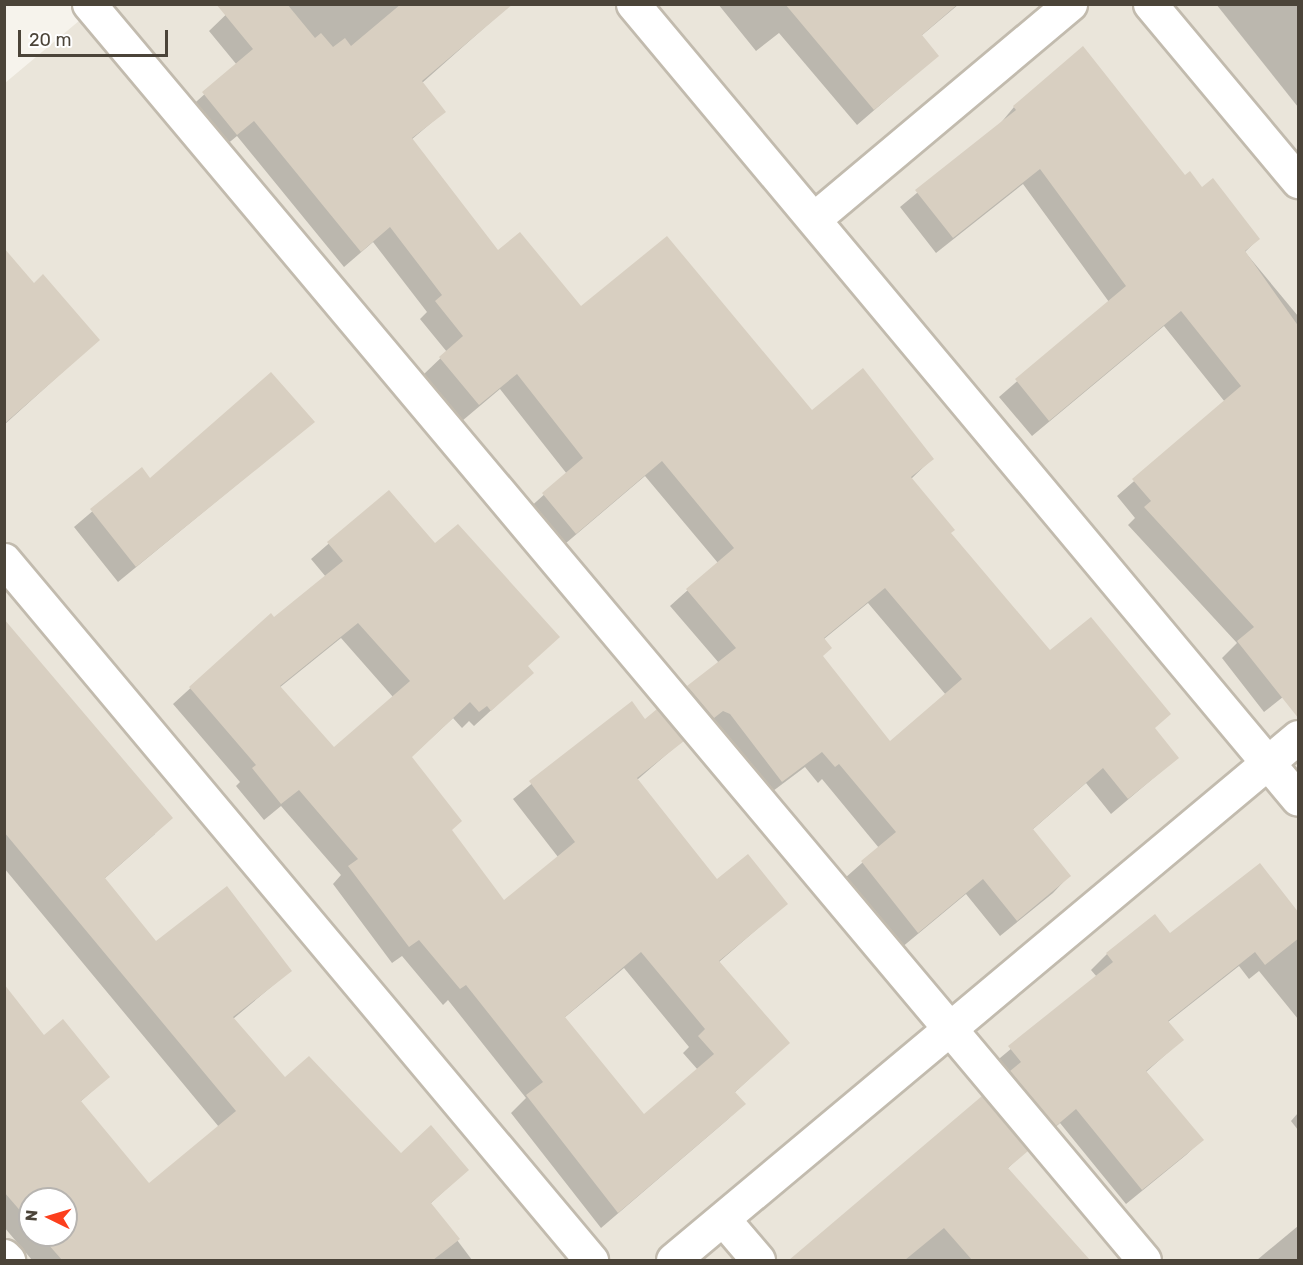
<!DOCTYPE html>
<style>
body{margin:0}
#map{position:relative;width:1303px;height:1265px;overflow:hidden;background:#f6f3ec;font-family:Rubik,sans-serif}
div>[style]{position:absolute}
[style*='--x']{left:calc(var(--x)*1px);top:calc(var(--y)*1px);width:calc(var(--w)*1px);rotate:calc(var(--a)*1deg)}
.residential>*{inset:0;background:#eae5da}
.shadow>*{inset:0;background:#0003}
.building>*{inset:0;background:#d8cfc1}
.roads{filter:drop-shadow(2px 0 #c2bbae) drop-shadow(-2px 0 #c2bbae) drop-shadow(0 2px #c2bbae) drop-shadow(0 -2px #c2bbae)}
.minor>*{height:33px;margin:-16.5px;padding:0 16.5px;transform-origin:16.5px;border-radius:16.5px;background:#fff}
span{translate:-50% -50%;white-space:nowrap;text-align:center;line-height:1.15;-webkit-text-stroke:4.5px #fff;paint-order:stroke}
.frame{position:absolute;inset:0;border:6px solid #4b4439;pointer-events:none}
.north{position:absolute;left:18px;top:1187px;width:60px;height:60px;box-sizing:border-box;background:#fff;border:2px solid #b7b4b0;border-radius:50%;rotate:275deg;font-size:16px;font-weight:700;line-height:24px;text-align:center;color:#4b4439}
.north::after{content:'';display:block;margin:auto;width:21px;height:27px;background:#fc3f1d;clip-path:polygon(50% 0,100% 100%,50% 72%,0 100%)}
.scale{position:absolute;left:18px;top:30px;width:150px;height:27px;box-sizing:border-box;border:3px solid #4b4439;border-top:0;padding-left:8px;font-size:18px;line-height:21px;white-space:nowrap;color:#4b4439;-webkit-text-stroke:4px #fff;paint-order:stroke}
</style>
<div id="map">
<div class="residential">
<div style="clip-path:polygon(evenodd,98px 5px,1298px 5px,1298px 1260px,5px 1260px,5px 83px,98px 5px,30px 1199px,66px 1199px,66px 1235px,30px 1235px,30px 1199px)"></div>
</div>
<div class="shadow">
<div style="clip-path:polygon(evenodd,237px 4px,511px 4px,422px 83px,444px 112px,411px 140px,498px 252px,581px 308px,812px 412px,932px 459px,911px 479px,949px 534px,1050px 653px,1154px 729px,1177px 758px,1111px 814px,1086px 783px,1032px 830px,1069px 876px,1053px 893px,1000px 936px,966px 894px,901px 948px,845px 878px,879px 848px,822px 779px,818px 783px,805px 767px,765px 797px,671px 704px,719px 663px,670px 606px,718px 563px,645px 476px,559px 549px,527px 510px,567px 474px,500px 389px,462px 421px,424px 374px,447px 352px,420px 319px,427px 312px,373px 242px,344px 267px,237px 136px,220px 150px,187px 110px,237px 65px,209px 31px,237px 4px,868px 603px,946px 695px,890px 743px,822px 657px,824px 639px,868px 603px)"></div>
<div style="clip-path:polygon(718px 4px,959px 4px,921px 36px,937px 56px,857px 125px,779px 33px,756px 51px)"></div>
<div style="clip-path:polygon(1216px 4px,1298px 4px,1298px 107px)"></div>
<div style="clip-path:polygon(1014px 107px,1184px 177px,1202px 189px,1258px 239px,1245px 252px,1298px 316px,1298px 685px,1264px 712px,1222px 658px,1237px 643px,1128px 525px,1135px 518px,1117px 496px,1225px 402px,1164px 326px,1032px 436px,999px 397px,1109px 302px,1023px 184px,936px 253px,900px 207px,999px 125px)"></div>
<div style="clip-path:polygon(4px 251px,33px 285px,98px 340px,4px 425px)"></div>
<div style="clip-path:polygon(313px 422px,118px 582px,74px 527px,142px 469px,150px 480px)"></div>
<div style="clip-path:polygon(evenodd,388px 492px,532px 673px,474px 726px,469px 721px,462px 728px,453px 718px,411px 757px,451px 831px,504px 902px,558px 857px,513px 799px,631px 703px,645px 721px,682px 741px,637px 780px,717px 881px,786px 904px,719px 962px,788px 1043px,734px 1093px,744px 1104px,727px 1120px,601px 1228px,511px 1113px,526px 1098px,448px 1000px,443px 1005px,402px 956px,392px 963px,333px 884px,341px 875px,281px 806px,264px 820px,236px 786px,240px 782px,173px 704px,271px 615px,274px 619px,326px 577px,311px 559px,388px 492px,341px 638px,393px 697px,334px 749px,279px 688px,341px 638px,388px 492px,624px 968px,689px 1047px,683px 1053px,698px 1070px,644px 1116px,564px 1018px,624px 968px)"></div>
<div style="clip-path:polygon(evenodd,4px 642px,155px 834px,104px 879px,156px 944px,290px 971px,233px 1019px,285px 1079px,401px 1155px,467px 1170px,430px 1204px,472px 1260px,32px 1260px,4px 1227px,4px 986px,44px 1037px,108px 1077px,80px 1102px,148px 1186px,219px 1127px,4px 868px,4px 642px,30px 1199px,66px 1199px,66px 1235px,30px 1235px,30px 1199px)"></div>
<div style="clip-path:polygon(1298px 915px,1298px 1019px,1259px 971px,1249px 979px,1239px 966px,1168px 1022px,1182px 1040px,1146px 1072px,1202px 1140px,1186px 1155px,1126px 1204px,1060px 1123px,1040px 1141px,994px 1063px,1097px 977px,1091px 970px,1107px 954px,1155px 916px,1169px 935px)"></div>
<div style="clip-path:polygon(1298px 1113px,1298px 1130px,1291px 1121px)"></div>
<div style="clip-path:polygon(1026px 1151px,1007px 1169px,1088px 1260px,795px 1260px,813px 1242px)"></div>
<div style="clip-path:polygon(1298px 1226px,1298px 1260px,1257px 1260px)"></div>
</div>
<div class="building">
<div style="clip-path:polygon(evenodd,216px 4px,287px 4px,315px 38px,321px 33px,333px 47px,345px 38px,351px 46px,401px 4px,513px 4px,422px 81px,446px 112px,412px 138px,498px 250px,520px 232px,581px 306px,667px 236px,812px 410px,863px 368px,934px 459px,911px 477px,955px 530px,951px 533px,1050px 650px,1091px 617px,1171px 714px,1155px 728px,1179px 758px,1128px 799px,1103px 768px,1033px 829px,1071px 876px,1017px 921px,983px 879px,918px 933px,861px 861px,896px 832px,839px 764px,835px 767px,822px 752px,782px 782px,730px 714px,723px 711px,714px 718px,687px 686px,736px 648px,686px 589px,734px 548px,662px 461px,576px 534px,542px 493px,583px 458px,517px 374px,479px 405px,439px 357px,463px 336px,435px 301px,442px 295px,390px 227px,361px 252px,254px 121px,237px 135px,202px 92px,253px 49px,216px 4px,885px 588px,962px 679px,890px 741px,823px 656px,832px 648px,824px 638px,885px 588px)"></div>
<div style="clip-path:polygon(785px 4px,958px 4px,922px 35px,939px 56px,874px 110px)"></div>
<div style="clip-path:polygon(1083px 46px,1185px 175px,1190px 171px,1202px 187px,1213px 178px,1260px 239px,1245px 251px,1299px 327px,1299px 719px,1237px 641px,1254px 627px,1144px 507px,1151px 501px,1132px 479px,1241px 386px,1181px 311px,1049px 421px,1015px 379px,1126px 286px,1040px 169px,953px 238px,915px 190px,1016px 110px,1013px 106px)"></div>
<div style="clip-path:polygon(4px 248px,34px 283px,43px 274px,100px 340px,4px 424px)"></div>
<div style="clip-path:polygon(271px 372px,315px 422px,136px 567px,90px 509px,142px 467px,150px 478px)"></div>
<div style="clip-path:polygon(evenodd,389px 490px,435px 543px,458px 524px,560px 637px,528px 666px,534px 673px,491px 711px,487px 706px,479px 712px,470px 702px,412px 757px,462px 821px,452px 830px,504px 900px,575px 842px,529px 781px,632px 701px,645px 719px,657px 709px,684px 741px,637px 778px,717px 879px,748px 854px,788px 904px,719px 961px,790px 1043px,735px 1092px,746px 1104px,618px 1213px,526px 1095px,543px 1082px,466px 985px,460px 989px,419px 940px,409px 947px,348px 866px,358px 859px,299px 790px,281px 804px,252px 768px,256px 765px,189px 687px,271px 613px,274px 617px,343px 561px,327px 542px,389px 490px,358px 623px,410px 681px,334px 747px,280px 686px,358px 623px,389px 490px,641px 952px,705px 1029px,698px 1036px,714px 1054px,644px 1114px,565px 1017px,641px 952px)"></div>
<div style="clip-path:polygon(4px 619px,173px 818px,105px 878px,156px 941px,227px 886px,292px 971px,233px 1017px,285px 1077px,309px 1056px,401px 1153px,431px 1125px,469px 1170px,431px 1203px,460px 1239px,433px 1260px,62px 1260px,40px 1235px,66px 1235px,66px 1199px,30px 1199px,30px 1222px,4px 1192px,4px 984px,44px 1035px,63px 1019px,110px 1077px,81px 1101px,149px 1183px,236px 1111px,4px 832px)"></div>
<div style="clip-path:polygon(1260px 863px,1299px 913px,1299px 938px,1265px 965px,1255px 952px,1168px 1021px,1184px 1040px,1146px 1071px,1204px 1140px,1142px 1190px,1076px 1109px,1056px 1126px,1010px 1071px,1021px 1062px,1008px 1046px,1113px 962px,1106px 953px,1155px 914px,1170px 933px)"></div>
<div style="clip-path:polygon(982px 1096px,1028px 1151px,1008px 1168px,1090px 1260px,972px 1260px,944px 1228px,905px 1260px,789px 1260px)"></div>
</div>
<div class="roads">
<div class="minor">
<div style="--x:89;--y:4;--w:1640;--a:49.97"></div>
<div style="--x:633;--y:4;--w:1036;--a:50.09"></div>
<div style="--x:1150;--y:4;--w:231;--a:50.1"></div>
<div style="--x:815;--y:218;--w:333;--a:-40"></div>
<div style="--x:4;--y:560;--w:914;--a:50.02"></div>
<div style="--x:723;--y:1219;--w:54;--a:49.5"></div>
<div style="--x:4;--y:1256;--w:6;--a:45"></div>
<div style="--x:673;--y:1260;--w:815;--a:-39.92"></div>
</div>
</div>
<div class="frame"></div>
<div class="north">N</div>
<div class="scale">20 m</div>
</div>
